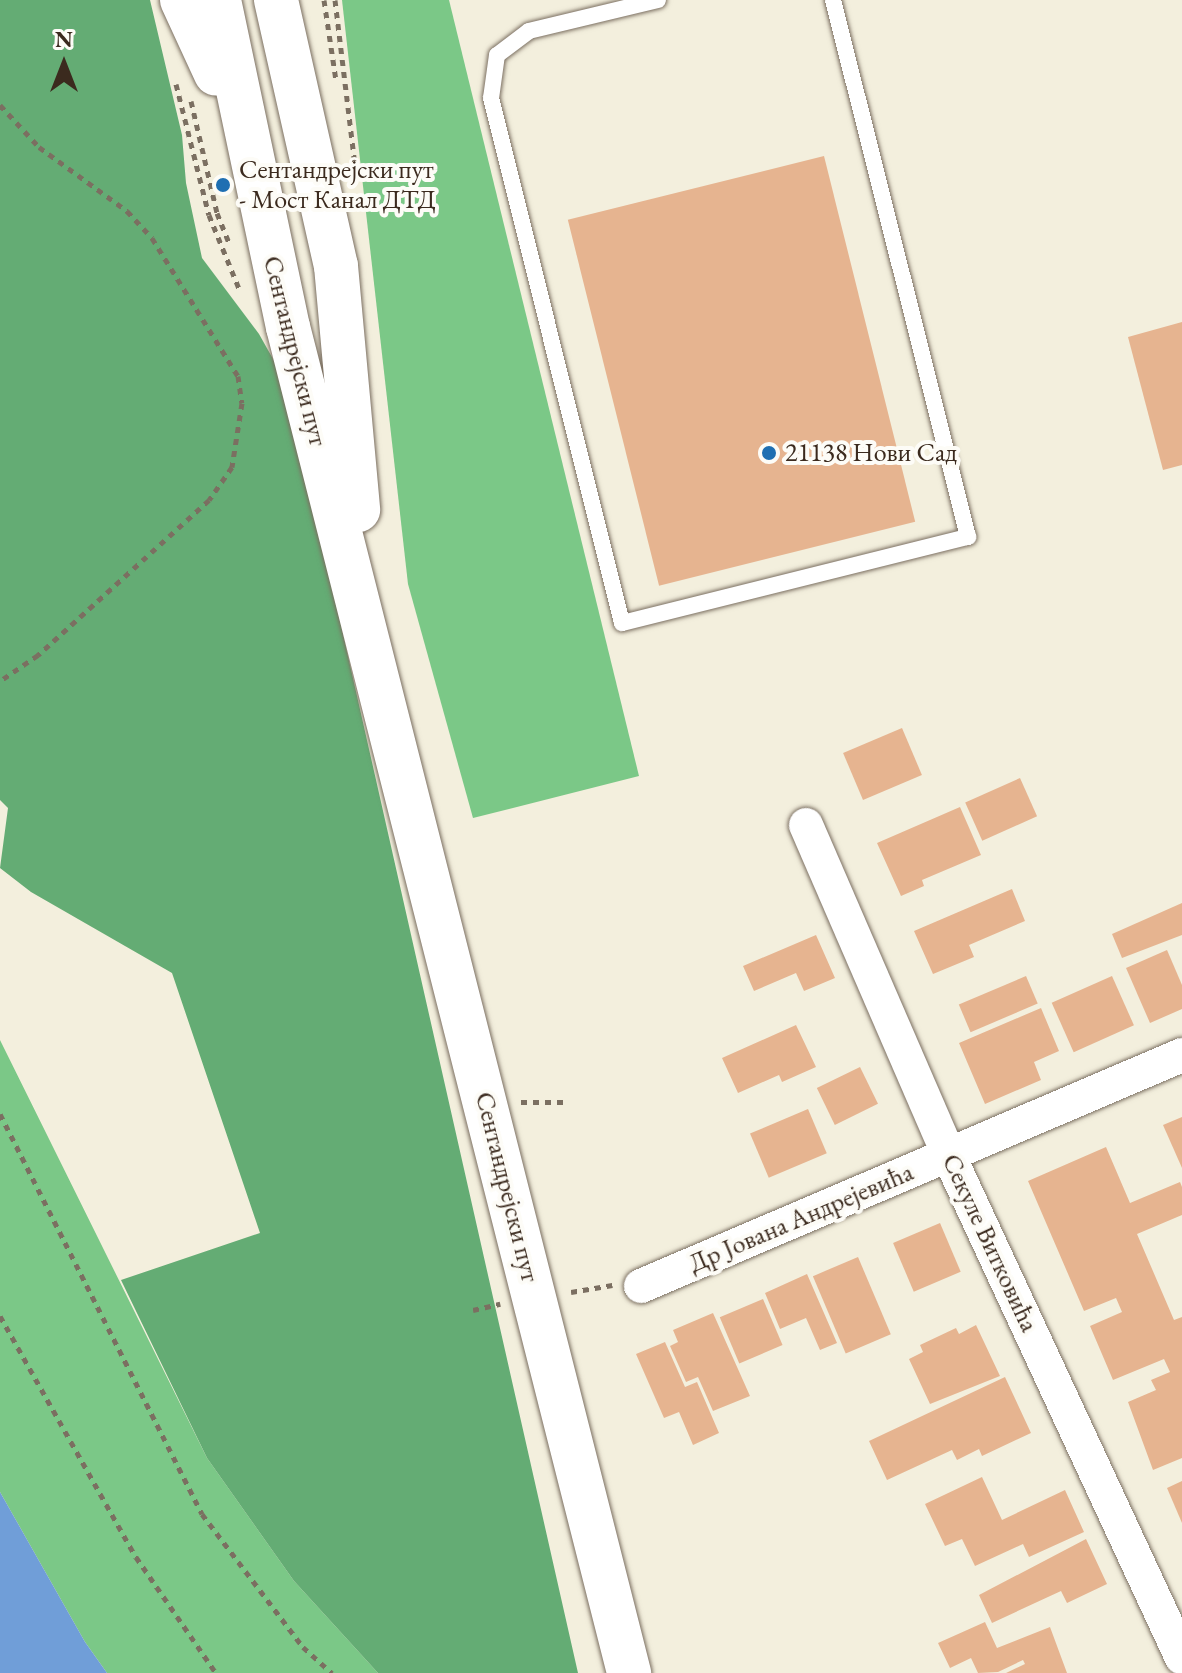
<!DOCTYPE html>
<meta charset="utf-8">
<style>
body{margin:0}
#map{position:relative;width:1182px;height:1673px;overflow:hidden;background:#f3efdd;font-family:"EB Garamond",serif}
div>[style]{position:absolute}
[style*='--x']{left:calc(var(--x)*1px);top:calc(var(--y)*1px);width:calc(var(--w)*1px);rotate:calc(var(--a)*1deg)}
.green>*{inset:0;background:#7bc887}
.forest>*{inset:0;background:#64ac74}
.water>*{inset:0;background:#709ed8}
.building>*{inset:0;background:#e6b490;transform-origin:0 0}
.path>*{height:5px;margin-top:-2.5px;transform-origin:0;background:repeating-linear-gradient(90deg,#7b6f61 0 6px,transparent 0 12px)}
.roads{filter:drop-shadow(0 0 2px #7b6f61) drop-shadow(0 0 2px #7b6f61)}
.lane>*{height:16px;margin:-8px;padding:0 8px;transform-origin:8px;border-radius:8px;background:#fff}
.street>*{height:34px;margin:-17px;padding:0 17px;transform-origin:17px;border-radius:17px;background:#fff}
.secondary>*{height:44px;margin:-22px;padding:0 22px;transform-origin:22px;border-radius:22px;background:#fff}
.dots>*{width:22px;height:22px;translate:-50% -50%;box-sizing:border-box;border:4px solid #fdfcf7;border-radius:50%}
span{translate:-50% -50%;white-space:nowrap;text-align:center;line-height:1.15;-webkit-text-stroke:8px #fdfcf7;paint-order:stroke}
.poi-label{font-size:26px;color:#3b2a1e}
.left{translate:0 -50%;text-align:left}
.street-label{font-size:26px;color:#3b2a1e}
.north{position:absolute;left:24px;top:24px;width:80px;height:80px;-webkit-text-stroke:6px #fdfcf7;paint-order:stroke;rotate:0deg;font-size:22px;font-weight:700;line-height:32px;text-align:center;color:#3b2a1e}
.north::after{content:'';display:block;margin:auto;width:28px;height:36px;background:#3b2a1e;clip-path:polygon(50% 0,100% 100%,50% 72%,0 100%)}
</style>
<div id="map">
<div class="green">
<div style="clip-path:polygon(342px 0,449px 0,639px 776px,473px 818px,408px 584px)"></div>
<div style="clip-path:polygon(0 1040px,207px 1458px,294px 1581px,378px 1673px,107px 1673px,85px 1642px,0 1492px)"></div>
</div>
<div class="forest">
<div style="clip-path:polygon(0 0,150px 0,182px 135px,186px 183px,202px 258px,259px 334px,286px 382px,578px 1673px,378px 1673px,294px 1581px,207px 1458px,121px 1280px,260px 1233px,172px 973px,31px 892px,0 868px,8px 808px,0 800px)"></div>
</div>
<div class="water">
<div style="clip-path:polygon(0 1492px,85px 1642px,107px 1673px,0 1673px)"></div>
</div>
<div class="building">
<div style="left:824px;top:156px;width:377px;height:264px;rotate:76deg"></div>
<div style="clip-path:polygon(1182px 322px,1182px 465px,1163px 470px,1128px 337px)"></div>
<div style="left:902px;top:728px;width:51px;height:64px;rotate:67deg"></div>
<div style="left:1020px;top:778px;width:42px;height:60px;rotate:66deg"></div>
<div style="clip-path:polygon(960px 807px,981px 855px,922px 880px,924px 886px,901px 896px,877px 843px)"></div>
<div style="clip-path:polygon(1012px 889px,1025px 921px,969px 945px,974px 957px,933px 974px,914px 931px)"></div>
<div style="clip-path:polygon(1182px 903px,1182px 935px,1122px 958px,1112px 934px)"></div>
<div style="clip-path:polygon(816px 935px,835px 978px,804px 991px,796px 973px,754px 991px,743px 966px)"></div>
<div style="clip-path:polygon(1167px 950px,1182px 985px,1182px 1009px,1150px 1023px,1126px 968px)"></div>
<div style="left:1026px;top:976px;width:30px;height:73px;rotate:67deg"></div>
<div style="left:1112px;top:976px;width:54px;height:66px;rotate:66deg"></div>
<div style="clip-path:polygon(1041px 1008px,1059px 1051px,1034px 1062px,1041px 1080px,985px 1104px,959px 1043px)"></div>
<div style="clip-path:polygon(796px 1025px,816px 1067px,782px 1082px,779px 1075px,738px 1093px,722px 1058px)"></div>
<div style="left:860px;top:1067px;width:41px;height:48px;rotate:64deg"></div>
<div style="left:808px;top:1109px;width:48px;height:63px;rotate:67deg"></div>
<div style="clip-path:polygon(1182px 1117px,1182px 1168px,1163px 1125px)"></div>
<div style="clip-path:polygon(1106px 1147px,1130px 1203px,1180px 1182px,1182px 1187px,1182px 1215px,1137px 1234px,1174px 1320px,1182px 1317px,1182px 1458px,1153px 1470px,1128px 1402px,1156px 1390px,1151px 1380px,1170px 1372px,1164px 1359px,1113px 1380px,1090px 1326px,1122px 1312px,1116px 1298px,1084px 1311px,1028px 1181px)"></div>
<div style="left:940px;top:1223px;width:53px;height:51px;rotate:67deg"></div>
<div style="left:858px;top:1257px;width:84px;height:49px;rotate:67deg"></div>
<div style="clip-path:polygon(807px 1274px,837px 1343px,820px 1350px,806px 1318px,780px 1329px,765px 1293px)"></div>
<div style="left:763px;top:1299px;width:50px;height:47px;rotate:67deg"></div>
<div style="clip-path:polygon(713px 1313px,750px 1396px,713px 1411px,698px 1377px,686px 1382px,670px 1346px,678px 1342px,673px 1330px)"></div>
<div style="clip-path:polygon(976px 1325px,1000px 1376px,930px 1404px,909px 1359px,923px 1352px,920px 1345px,956px 1328px,959px 1334px)"></div>
<div style="clip-path:polygon(665px 1342px,685px 1387px,697px 1382px,719px 1433px,693px 1445px,679px 1412px,664px 1418px,636px 1354px)"></div>
<div style="clip-path:polygon(1005px 1377px,1031px 1433px,982px 1456px,979px 1449px,957px 1460px,952px 1450px,887px 1480px,869px 1441px)"></div>
<div style="clip-path:polygon(982px 1477px,1002px 1520px,1065px 1490px,1084px 1532px,1029px 1557px,1023px 1544px,975px 1566px,962px 1539px,945px 1546px,925px 1504px)"></div>
<div style="clip-path:polygon(1182px 1481px,1182px 1523px,1167px 1488px)"></div>
<div style="clip-path:polygon(1086px 1539px,1107px 1584px,1067px 1603px,1061px 1591px,992px 1623px,979px 1595px)"></div>
<div style="clip-path:polygon(985px 1622px,997px 1648px,1050px 1627px,1067px 1673px,1006px 1673px,1025px 1664px,1023px 1660px,998px 1672px,978px 1673px,971px 1658px,950px 1668px,938px 1643px)"></div>
</div>
<div class="path">
<div style="--x:324;--y:0;--w:81;--a:81.5"></div>
<div style="--x:335;--y:0;--w:167;--a:83.1"></div>
<div style="--x:176;--y:84;--w:135;--a:75.9"></div>
<div style="--x:209;--y:215;--w:82;--a:67.8"></div>
<div style="--x:191;--y:101;--w:115;--a:76.9"></div>
<div style="--x:217;--y:213;--w:35;--a:68"></div>
<div style="--x:0;--y:105;--w:57;--a:47.1"></div>
<div style="--x:39;--y:147;--w:109;--a:36"></div>
<div style="--x:127;--y:211;--w:37;--a:47"></div>
<div style="--x:152;--y:238;--w:163;--a:58.1"></div>
<div style="--x:238;--y:376;--w:27;--a:82"></div>
<div style="--x:242;--y:403;--w:65;--a:98.9"></div>
<div style="--x:232;--y:467;--w:40;--a:124.9"></div>
<div style="--x:209;--y:500;--w:231;--a:137.8"></div>
<div style="--x:38;--y:655;--w:46;--a:145.6"></div>
<div style="--x:521;--y:1102;--w:43;--a:0"></div>
<div style="--x:0;--y:1114;--w:448;--a:63.2"></div>
<div style="--x:202;--y:1514;--w:167;--a:52.8"></div>
<div style="--x:303;--y:1647;--w:39;--a:42"></div>
<div style="--x:571;--y:1292;--w:42;--a:-9.7"></div>
<div style="--x:473;--y:1310;--w:28;--a:-13"></div>
<div style="--x:0;--y:1316;--w:277;--a:60.6"></div>
<div style="--x:136;--y:1557;--w:141;--a:55.4"></div>
</div>
<div class="roads">
<div class="lane">
<div style="--x:658;--y:0;--w:133;--a:166.5"></div>
<div style="--x:529;--y:31;--w:40;--a:143"></div>
<div style="--x:497;--y:55;--w:43;--a:97.9"></div>
<div style="--x:491;--y:98;--w:541;--a:75.99"></div>
<div style="--x:622;--y:623;--w:357;--a:-14"></div>
<div style="--x:968;--y:537;--w:554;--a:-104.11"></div>
</div>
<div class="street">
<div style="--x:806;--y:825;--w:361;--a:66.6"></div>
<div style="--x:949;--y:1156;--w:553;--a:65.1"></div>
<div style="--x:641;--y:1286;--w:588;--a:-23.12"></div>
</div>
<div class="secondary">
<div style="--x:182;--y:0;--w:81;--a:65.3"></div>
<div style="--x:219;--y:0;--w:334;--a:78.1"></div>
<div style="--x:288;--y:327;--w:1389;--a:75.78"></div>
<div style="--x:276;--y:0;--w:273;--a:77.3"></div>
<div style="--x:336;--y:266;--w:245;--a:84.8"></div>
</div>
</div>
<div class="dots">
<div style="left:223px;top:185px;background:#1f6fb2"></div>
<div style="left:769px;top:453px;background:#1f6fb2"></div>
</div>
<div class="poi-label">
<span class="left" style="left:239px;top:185px">Сентандрејски пут<br>- Мост Канал ДТД</span>
<span class="left" style="left:785px;top:453px">21138 Нови Сад</span>
</div>
<div class="street-label">
<span style="left:295px;top:351px;rotate:76deg">Сентандрејски пут</span>
<span style="left:507px;top:1187px;rotate:76deg">Сентандрејски пут</span>
<span style="left:801px;top:1218px;rotate:-23deg">Др Јована Андрејевића</span>
<span style="left:990px;top:1243px;rotate:65deg">Секуле Витковића</span>
</div>
<div class="north">N</div>
</div>
